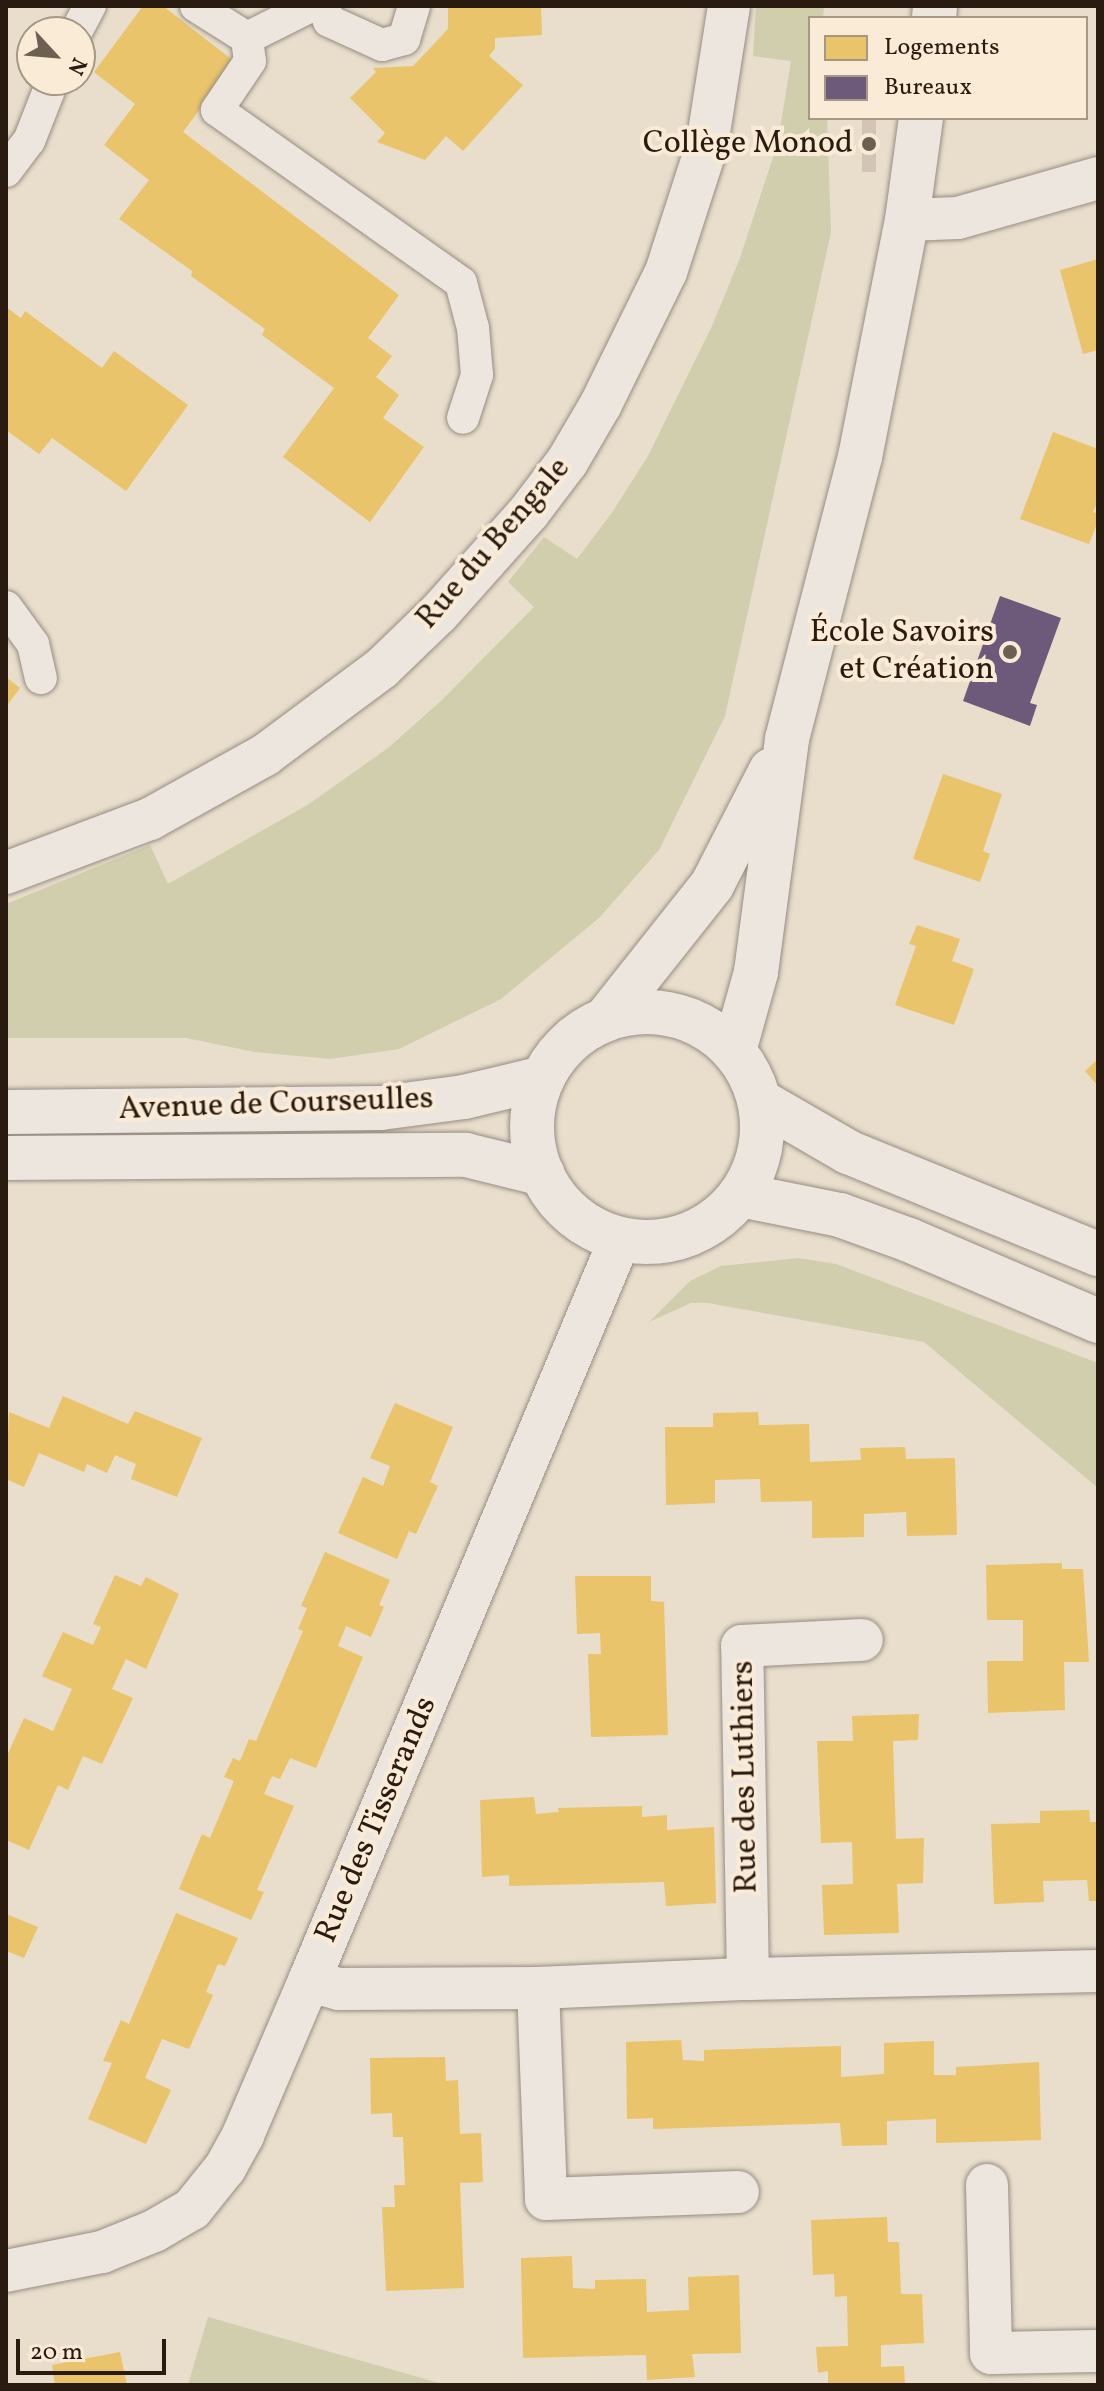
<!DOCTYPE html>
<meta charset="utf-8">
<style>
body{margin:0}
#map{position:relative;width:1104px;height:2391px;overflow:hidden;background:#e9ddcb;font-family:Vollkorn,serif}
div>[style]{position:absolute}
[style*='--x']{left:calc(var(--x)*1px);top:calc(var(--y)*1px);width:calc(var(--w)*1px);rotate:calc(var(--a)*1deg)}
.green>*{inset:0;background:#d0ceac}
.homes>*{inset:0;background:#e9c46a}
.offices>*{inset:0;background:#6d597a}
.building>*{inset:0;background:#d3c4b5;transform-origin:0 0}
.roads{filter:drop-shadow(0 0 2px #968d82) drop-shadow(0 0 2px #968d82)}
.pedestrian>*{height:32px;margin:-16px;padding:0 16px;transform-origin:16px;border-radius:16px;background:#ece6de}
.minor>*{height:42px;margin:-21px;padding:0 21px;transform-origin:21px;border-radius:21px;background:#ece6de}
.tertiary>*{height:44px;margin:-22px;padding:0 22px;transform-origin:22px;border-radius:22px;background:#ece6de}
.secondary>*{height:44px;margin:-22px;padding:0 22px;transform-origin:22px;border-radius:22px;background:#ece6de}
.secondary>.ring{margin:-22px;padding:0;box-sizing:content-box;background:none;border:44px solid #ece6de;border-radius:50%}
.dots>*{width:22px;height:22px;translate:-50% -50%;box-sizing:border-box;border:4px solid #f9ebd5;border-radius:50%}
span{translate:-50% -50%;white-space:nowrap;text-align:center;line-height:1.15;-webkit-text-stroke:8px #f9ebd5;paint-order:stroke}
.poi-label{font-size:32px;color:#2a1b11}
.right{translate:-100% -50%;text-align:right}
.street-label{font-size:32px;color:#2a1b11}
.frame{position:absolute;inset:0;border:8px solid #2a1b11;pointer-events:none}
.legend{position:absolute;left:808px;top:16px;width:280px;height:104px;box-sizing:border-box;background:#f9ebd5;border:2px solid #a69887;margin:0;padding:10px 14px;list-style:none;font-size:24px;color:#2a1b11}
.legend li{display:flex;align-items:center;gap:16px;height:40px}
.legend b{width:40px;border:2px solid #a69887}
.north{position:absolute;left:16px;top:16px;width:80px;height:80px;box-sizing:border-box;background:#f9ebd5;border:2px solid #a69887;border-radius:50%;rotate:116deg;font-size:22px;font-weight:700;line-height:32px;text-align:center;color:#2a1b11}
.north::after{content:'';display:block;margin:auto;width:28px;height:36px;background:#6d5f52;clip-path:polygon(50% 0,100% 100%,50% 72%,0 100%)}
.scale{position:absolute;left:16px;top:2339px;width:150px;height:36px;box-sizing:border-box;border:4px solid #2a1b11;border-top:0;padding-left:10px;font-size:24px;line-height:28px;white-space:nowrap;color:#2a1b11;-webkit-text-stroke:6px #f9ebd5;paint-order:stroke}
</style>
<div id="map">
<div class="green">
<div style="clip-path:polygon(756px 6px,824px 6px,823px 18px,810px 18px,810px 118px,827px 118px,831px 232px,725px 716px,659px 850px,599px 918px,501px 999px,399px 1049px,330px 1059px,255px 1052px,186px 1038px,6px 1038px,6px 904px,150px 845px,168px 884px,309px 804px,388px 748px,441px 701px,534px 607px,508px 582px,544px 537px,577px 559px,613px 511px,648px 456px,712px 326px,740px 258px,778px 142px,791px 61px,753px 56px)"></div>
<div style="clip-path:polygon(798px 1258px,836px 1264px,1098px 1363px,1098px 1488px,924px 1342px,708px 1303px,691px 1303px,649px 1322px,690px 1281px,721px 1266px)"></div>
<div style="clip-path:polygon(208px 2317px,446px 2385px,188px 2385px)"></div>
</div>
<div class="homes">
<div style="clip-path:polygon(143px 6px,163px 6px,235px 62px,183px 132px,399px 295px,368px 338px,392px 356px,376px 377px,399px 395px,383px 418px,424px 447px,370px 522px,283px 457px,334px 388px,262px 335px,265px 329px,191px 276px,192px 271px,119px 219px,149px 180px,104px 145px,135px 104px,94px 72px)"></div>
<div style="clip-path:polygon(448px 6px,541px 6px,542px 35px,495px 38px,495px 49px,489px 56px,523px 85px,463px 151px,446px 136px,425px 160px,377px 142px,385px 133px,350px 98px,376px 72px,373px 68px,413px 66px,448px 29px)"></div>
<div style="clip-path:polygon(1098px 259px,1098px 350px,1083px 354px,1060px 270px)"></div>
<div style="clip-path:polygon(6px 307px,21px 318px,25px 311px,102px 368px,114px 351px,188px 405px,126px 491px,52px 438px,39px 454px,6px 430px)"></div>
<div style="clip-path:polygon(1053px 432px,1098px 449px,1098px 500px,1093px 512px,1098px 514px,1098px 521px,1089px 544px,1020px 519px)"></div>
<div style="clip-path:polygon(6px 677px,20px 688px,6px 707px)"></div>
<div style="clip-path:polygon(943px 774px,1002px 794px,983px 851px,990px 854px,980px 882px,913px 859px)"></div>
<div style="clip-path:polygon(917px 925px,960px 939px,952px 961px,974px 969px,954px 1025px,895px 1005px,916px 946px,909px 944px)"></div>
<div style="clip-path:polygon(1098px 1059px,1098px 1086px,1085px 1071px)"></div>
<div style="clip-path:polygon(63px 1396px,128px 1424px,135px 1411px,202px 1438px,177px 1497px,131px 1479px,136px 1464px,115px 1455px,107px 1473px,87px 1464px,84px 1472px,39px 1453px,24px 1487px,6px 1479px,9px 1412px,49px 1428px)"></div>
<div style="clip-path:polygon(395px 1403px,453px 1427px,430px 1482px,438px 1486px,416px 1534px,409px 1531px,397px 1559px,338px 1533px,363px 1477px,383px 1486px,390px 1466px,370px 1458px)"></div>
<div style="clip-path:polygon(758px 1412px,759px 1425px,809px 1424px,810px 1462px,861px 1460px,860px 1448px,905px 1447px,906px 1459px,955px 1458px,957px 1535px,907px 1536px,906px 1512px,864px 1514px,864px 1537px,812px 1538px,812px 1501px,761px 1502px,760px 1479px,715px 1480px,715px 1503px,666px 1505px,665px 1427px,713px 1427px,713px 1413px)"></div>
<div style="clip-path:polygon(325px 1552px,390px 1580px,379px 1605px,384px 1607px,371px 1637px,346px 1626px,338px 1646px,363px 1657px,316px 1768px,290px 1758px,280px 1779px,272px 1776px,264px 1794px,294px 1806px,257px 1890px,264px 1892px,251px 1920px,179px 1889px,202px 1834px,210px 1838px,234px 1781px,224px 1777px,233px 1758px,240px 1761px,249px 1739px,256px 1741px,279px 1687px,303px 1631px,298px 1629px,307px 1608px,301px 1606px)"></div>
<div style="clip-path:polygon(1062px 1563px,1062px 1569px,1083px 1569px,1089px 1662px,1064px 1662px,1065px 1710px,988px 1713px,987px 1661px,1023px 1661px,1023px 1620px,987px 1620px,986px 1565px)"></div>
<div style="clip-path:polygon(115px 1575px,141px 1586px,146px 1577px,179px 1594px,146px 1669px,126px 1659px,112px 1689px,133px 1698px,102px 1764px,83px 1756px,68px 1790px,58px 1785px,29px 1850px,6px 1840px,6px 1758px,24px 1718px,53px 1731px,72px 1689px,42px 1676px,63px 1632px,93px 1645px,101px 1627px,93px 1624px)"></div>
<div style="clip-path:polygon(575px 1576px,651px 1576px,651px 1601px,664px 1602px,668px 1735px,591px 1737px,588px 1654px,601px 1654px,600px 1633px,577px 1634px)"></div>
<div style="clip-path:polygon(919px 1714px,918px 1740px,893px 1741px,896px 1839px,924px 1838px,923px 1883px,897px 1884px,899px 1933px,824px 1935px,822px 1885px,853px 1884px,852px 1842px,821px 1843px,817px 1741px,853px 1741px,852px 1716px)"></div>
<div style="clip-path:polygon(534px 1797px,536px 1814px,559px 1812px,558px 1808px,642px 1806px,642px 1817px,667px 1815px,667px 1830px,714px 1827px,716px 1903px,666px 1906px,664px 1882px,509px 1886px,509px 1875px,482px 1877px,480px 1800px)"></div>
<div style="clip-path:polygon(1089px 1810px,1090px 1822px,1098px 1822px,1098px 1901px,1089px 1901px,1087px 1880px,1043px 1881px,1044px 1902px,994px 1904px,991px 1824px,1040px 1823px,1040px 1811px)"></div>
<div style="clip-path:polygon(176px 1913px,238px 1938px,225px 1966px,218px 1964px,206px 1992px,213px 1995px,189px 2049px,162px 2039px,145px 2078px,171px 2090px,146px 2144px,88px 2119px,112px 2063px,103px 2061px,121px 2020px,129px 2024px)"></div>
<div style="clip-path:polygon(6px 1914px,38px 1927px,24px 1958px,6px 1951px)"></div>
<div style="clip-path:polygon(681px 2040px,683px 2060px,704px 2061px,704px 2050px,841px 2046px,841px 2077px,884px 2074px,884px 2043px,934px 2041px,934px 2075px,956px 2075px,956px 2067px,1039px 2062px,1041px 2140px,936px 2143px,936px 2119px,887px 2121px,887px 2145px,842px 2146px,840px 2123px,653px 2129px,653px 2118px,627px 2119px,626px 2042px)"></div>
<div style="clip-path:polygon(445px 2057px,446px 2081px,458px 2080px,460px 2134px,481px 2133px,483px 2182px,460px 2183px,464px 2288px,386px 2291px,382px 2207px,395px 2207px,394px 2185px,405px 2185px,403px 2137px,393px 2137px,392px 2113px,371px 2114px,370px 2058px)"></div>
<div style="clip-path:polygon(887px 2217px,888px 2242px,899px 2242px,901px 2294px,922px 2294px,924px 2343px,881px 2345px,881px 2367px,904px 2366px,905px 2385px,828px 2385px,828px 2371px,818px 2373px,816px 2347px,848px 2346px,847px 2296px,835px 2297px,834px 2274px,813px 2275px,811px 2220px)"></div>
<div style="clip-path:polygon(572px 2256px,573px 2288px,595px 2289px,595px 2280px,646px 2279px,647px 2312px,689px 2310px,688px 2277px,739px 2275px,741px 2353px,692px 2354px,695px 2377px,647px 2380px,646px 2355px,523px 2358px,521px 2258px)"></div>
<div style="clip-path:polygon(120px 2352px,127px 2385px,55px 2385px,52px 2365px)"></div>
</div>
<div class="offices">
<div style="clip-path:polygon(1000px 596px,1061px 618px,1030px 703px,1037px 705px,1030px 726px,963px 701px)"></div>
</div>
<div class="building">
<div style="left:862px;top:118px;width:14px;height:54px"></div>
</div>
<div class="roads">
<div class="pedestrian">
<div style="--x:196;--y:6;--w:60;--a:32.1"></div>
<div style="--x:247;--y:38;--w:23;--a:83"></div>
<div style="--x:250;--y:61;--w:59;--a:124"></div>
<div style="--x:217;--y:110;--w:299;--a:35.3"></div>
<div style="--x:461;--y:283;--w:47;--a:75.1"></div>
<div style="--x:473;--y:328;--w:47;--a:85.1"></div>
<div style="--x:477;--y:375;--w:45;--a:108"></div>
<div style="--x:323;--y:6;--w:16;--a:68"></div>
<div style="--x:329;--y:21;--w:58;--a:24.4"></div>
<div style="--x:382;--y:45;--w:23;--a:-15"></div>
<div style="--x:404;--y:39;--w:34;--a:-73"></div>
<div style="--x:76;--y:32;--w:30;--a:-62"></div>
<div style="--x:247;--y:38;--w:72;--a:-26.6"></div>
<div style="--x:6;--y:171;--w:38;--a:-53"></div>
<div style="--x:29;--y:141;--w:66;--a:-68.5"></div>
<div style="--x:6;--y:607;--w:46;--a:53.9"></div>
<div style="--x:33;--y:644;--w:35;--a:77"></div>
</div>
<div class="minor">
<div style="--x:907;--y:220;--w:51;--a:-2.2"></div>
<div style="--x:958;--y:218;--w:146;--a:-15.9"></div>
<div style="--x:6;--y:873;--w:154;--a:-20.6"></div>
<div style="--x:150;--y:819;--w:132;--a:-29.1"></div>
<div style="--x:265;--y:755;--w:146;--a:-36.6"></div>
<div style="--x:382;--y:668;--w:79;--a:-44"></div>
<div style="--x:439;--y:613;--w:135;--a:-48.3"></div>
<div style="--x:529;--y:512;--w:63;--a:-52.8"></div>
<div style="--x:567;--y:462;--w:67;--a:-59.6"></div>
<div style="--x:601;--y:404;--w:147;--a:-63.8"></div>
<div style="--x:666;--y:272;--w:133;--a:-72.1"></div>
<div style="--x:707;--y:145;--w:141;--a:-81"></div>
<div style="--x:748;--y:1979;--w:333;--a:-91"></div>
<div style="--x:742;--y:1646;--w:120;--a:-2.9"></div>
<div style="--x:309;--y:1981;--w:31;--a:15"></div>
<div style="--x:339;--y:1989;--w:199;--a:-0.3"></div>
<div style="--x:538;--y:1988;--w:210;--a:-2.5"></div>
<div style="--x:748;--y:1979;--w:350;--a:-1.3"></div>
<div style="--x:538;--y:1988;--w:211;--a:87.8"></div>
<div style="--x:546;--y:2199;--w:192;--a:-2.1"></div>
<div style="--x:987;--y:2185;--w:168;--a:88.6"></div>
<div style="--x:991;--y:2353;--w:107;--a:-1.1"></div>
<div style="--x:6;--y:2271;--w:98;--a:-11.2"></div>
<div style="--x:102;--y:2252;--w:56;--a:-22"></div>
<div style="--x:154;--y:2231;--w:44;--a:-30.1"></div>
<div style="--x:192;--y:2209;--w:53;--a:-51.2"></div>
<div style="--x:225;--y:2168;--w:38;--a:-61"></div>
<div style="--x:243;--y:2135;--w:168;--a:-66.8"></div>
<div style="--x:309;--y:1981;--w:805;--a:-67.26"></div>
</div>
<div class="tertiary">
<div style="--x:934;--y:18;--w:12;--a:-85"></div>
<div style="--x:605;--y:1020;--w:172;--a:-51.6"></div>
<div style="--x:712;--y:885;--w:129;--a:-62.8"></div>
<div style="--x:734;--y:1051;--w:82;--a:-74.4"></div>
<div style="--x:756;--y:972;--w:235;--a:-82.4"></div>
<div style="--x:787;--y:739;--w:291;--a:-75.5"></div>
<div style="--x:860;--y:457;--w:242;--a:-78.8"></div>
<div style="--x:907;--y:220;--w:103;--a:-82.2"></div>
</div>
<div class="secondary">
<div class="ring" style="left:532px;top:1012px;width:186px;height:186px"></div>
<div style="--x:760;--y:1101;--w:102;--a:30.1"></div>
<div style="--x:848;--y:1152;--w:270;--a:22.2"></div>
<div style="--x:6;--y:1112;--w:375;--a:-0.6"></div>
<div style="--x:381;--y:1108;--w:84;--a:-7.5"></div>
<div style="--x:464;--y:1097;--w:81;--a:-13.5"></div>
<div style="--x:6;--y:1158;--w:460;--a:-0.4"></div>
<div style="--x:466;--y:1155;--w:79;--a:13.9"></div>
<div style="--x:740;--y:1195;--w:102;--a:11.3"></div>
<div style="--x:840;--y:1215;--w:73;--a:19.9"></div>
<div style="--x:909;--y:1240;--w:206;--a:23.2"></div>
</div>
</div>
<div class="dots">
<div style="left:869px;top:144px;background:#6d5f52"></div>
<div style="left:1010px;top:652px;background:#6d5f52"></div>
</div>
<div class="poi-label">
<span class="right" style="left:853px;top:144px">Collège Monod</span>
<span class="right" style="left:994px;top:652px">École Savoirs<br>et Création</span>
</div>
<div class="street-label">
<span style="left:494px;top:544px;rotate:-49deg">Rue du Bengale</span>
<span style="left:276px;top:1105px;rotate:-2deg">Avenue de Courseulles</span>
<span style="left:746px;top:1777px;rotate:-91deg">Rue des Luthiers</span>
<span style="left:377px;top:1820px;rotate:-67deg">Rue des Tisserands</span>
</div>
<div class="frame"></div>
<ul class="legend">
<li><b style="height:22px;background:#e9c46a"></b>Logements</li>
<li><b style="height:22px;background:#6d597a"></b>Bureaux</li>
</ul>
<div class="north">N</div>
<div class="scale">20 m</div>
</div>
